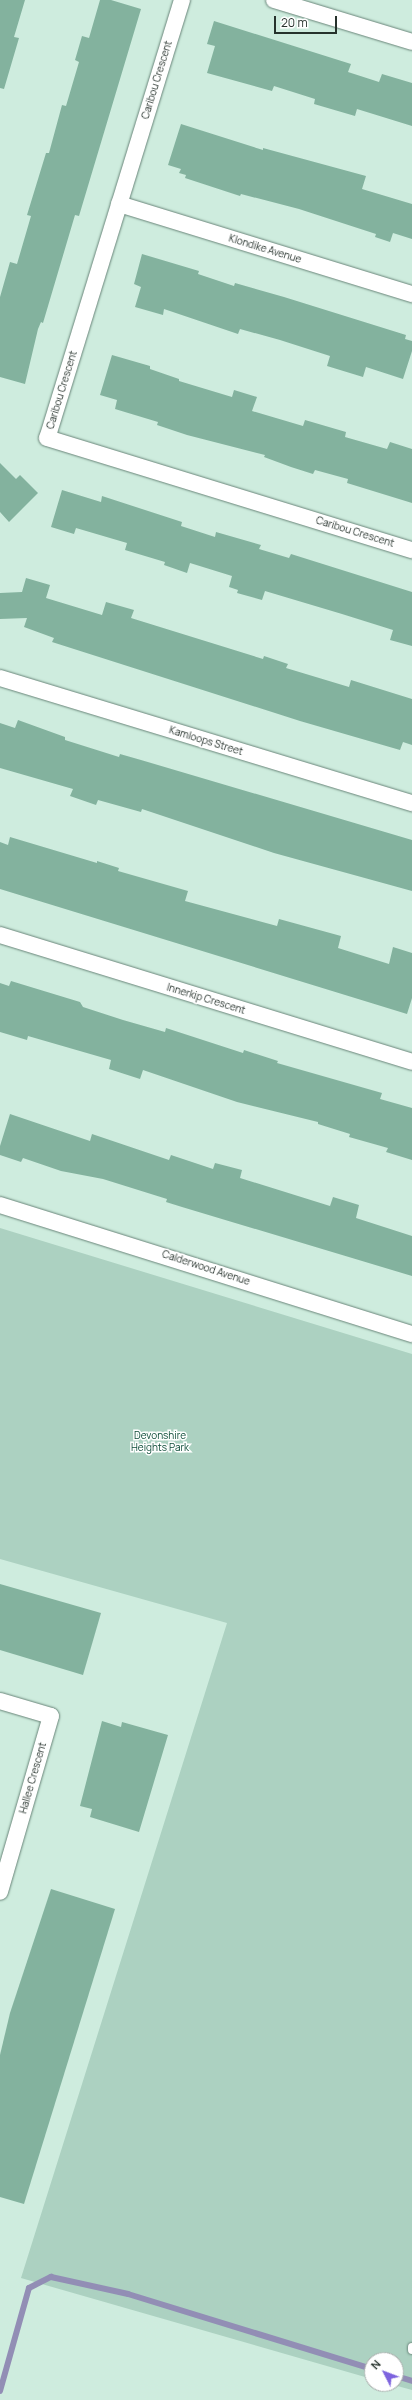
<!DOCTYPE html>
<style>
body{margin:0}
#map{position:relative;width:412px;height:2400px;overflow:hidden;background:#ceecde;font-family:Manrope,sans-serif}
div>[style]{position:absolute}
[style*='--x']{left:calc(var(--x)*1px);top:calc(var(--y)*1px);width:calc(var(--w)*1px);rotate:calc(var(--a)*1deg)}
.green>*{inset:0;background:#acd1c1}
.stream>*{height:6px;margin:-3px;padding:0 3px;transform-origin:3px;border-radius:3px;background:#928eb5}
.building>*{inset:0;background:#83b29e}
.roads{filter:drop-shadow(0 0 1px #698579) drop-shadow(0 0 1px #698579)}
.lane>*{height:8px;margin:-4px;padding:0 4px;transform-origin:4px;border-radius:4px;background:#fff}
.street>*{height:16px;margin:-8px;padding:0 8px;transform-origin:8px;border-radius:8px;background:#fff}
span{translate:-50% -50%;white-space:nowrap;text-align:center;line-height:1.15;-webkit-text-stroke:3px #fff;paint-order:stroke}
.street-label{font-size:10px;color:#26322c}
.park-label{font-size:10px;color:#0b4a36}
.north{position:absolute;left:364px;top:2352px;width:40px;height:40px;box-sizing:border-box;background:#fff;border:1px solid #a8adab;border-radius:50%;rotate:312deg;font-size:11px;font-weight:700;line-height:16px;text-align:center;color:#26322c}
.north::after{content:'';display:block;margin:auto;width:14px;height:18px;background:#7d63de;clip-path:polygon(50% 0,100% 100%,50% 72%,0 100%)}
.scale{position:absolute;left:274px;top:16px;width:63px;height:18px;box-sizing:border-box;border:2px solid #26322c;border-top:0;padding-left:5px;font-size:12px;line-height:14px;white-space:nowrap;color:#26322c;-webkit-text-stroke:3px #fff;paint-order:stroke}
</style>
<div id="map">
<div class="green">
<div style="clip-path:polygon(0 1228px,412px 1354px,412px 2390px,390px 2384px,396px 2384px,396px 2360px,372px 2360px,372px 2379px,21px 2278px,227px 1623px,0 1559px)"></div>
</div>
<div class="stream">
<div style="--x:396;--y:2376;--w:17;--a:17"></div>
<div style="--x:0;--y:2391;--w:107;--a:-74.3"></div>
<div style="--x:29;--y:2288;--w:25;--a:-27"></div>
<div style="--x:51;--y:2277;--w:79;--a:12.4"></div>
<div style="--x:128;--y:2294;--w:255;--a:17.1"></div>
</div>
<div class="building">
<div style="clip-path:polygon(0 0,25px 0,14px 37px,19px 38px,4px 89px,0 88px)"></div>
<div style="clip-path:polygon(100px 0,111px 0,141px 9px,79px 216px,75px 215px,43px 323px,41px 322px,38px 329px,25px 384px,0 377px,0 297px,10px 262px,17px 264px,31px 216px,27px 215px,46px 153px,49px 153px,62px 105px,66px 106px,79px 62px,75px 60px,82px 36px,89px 38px)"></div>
<div style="clip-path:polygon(214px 21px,351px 64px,348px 72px,379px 82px,382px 74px,412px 83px,412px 126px,357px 109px,355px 116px,314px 104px,315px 99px,274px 86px,272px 91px,207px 73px,215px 46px,207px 44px)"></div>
<div style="clip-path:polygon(181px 124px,263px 150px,263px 148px,366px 176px,362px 189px,412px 204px,412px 239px,393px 233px,390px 242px,375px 237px,376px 234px,299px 209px,241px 194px,240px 196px,185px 178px,186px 175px,179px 173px,181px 169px,168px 165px)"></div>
<div style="clip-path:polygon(142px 254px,199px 271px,198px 274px,234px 286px,235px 283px,284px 297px,406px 335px,405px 339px,412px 341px,412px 351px,403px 379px,366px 367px,363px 377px,327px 366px,330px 356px,280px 340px,240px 329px,238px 334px,164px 309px,163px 315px,135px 307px,141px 287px,134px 284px)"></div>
<div style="clip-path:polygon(112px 355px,150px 366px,150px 369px,179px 379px,179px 381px,232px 397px,234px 390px,257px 397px,252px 411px,303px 426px,305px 420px,346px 432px,345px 437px,387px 449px,390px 442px,412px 449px,412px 503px,347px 483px,348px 479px,315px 470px,313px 474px,291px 467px,264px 457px,265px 455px,187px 435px,157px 425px,158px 422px,115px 409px,117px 400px,100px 395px)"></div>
<div style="clip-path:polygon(0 463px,16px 479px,20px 475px,38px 493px,9px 522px,0 512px)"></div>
<div style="clip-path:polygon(62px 490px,101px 502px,102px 496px,182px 522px,181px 526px,215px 537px,216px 532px,261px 545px,259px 549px,289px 558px,291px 554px,412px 592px,412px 646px,390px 640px,393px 630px,342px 614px,265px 591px,262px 600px,237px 593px,238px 590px,229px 587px,232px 576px,190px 563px,187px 573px,164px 565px,165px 562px,125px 550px,127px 543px,76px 528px,74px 534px,51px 527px)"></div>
<div style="clip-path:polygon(26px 578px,50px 585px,46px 598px,102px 615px,106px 602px,134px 610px,131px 618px,263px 659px,264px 656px,288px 664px,286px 668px,349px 687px,351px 680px,412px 699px,412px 745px,403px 742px,400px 750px,300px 721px,52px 642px,54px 638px,24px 627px,27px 618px,0 619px,0 593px,22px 592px)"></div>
<div style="clip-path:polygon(18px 720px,65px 737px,65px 740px,119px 757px,120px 754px,141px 760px,412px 840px,412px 891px,274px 853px,142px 809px,141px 812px,98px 800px,96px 805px,70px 796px,73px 789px,0 768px,0 723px,15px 728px)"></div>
<div style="clip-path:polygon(10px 837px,97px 863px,97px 861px,119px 868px,118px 871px,188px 891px,185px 901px,277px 926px,279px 919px,341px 936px,338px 948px,389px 964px,393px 947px,412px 953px,412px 998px,407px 1014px,0 889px,0 842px,8px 845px)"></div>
<div style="clip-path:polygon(11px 981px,80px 1002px,83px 1007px,123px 1020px,165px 1032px,166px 1028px,243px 1053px,244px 1050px,278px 1061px,277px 1063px,382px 1093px,380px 1099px,412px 1108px,412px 1160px,386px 1152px,388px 1148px,349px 1137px,350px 1134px,318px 1124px,318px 1122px,237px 1102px,143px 1070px,140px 1079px,109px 1069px,111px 1060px,28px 1036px,27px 1040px,0 1032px,0 983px,9px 986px)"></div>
<div style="clip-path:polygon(10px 1114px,90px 1141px,92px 1134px,169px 1160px,171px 1155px,213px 1169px,215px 1163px,242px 1170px,240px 1178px,330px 1206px,333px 1197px,359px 1205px,356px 1218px,412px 1236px,412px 1276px,182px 1207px,166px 1202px,167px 1199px,103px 1179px,61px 1171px,23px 1158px,21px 1162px,0 1155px,0 1146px)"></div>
<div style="clip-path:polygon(0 1584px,101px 1613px,83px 1675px,0 1650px)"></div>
<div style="clip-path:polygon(102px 1721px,121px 1727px,122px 1722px,168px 1735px,139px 1832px,90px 1817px,92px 1809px,80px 1806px)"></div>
<div style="clip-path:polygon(51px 1889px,115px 1909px,24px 2204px,0 2197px,0 2055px,10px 2013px)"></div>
</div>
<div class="roads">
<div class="lane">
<div style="--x:412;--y:2347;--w:3;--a:90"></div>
</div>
<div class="street">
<div style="--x:182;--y:0;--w:458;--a:107.1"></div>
<div style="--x:47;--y:438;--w:382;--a:17.1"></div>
<div style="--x:274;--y:0;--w:144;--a:16.9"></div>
<div style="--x:119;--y:204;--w:307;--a:17.1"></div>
<div style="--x:0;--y:678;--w:431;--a:16.9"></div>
<div style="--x:0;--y:935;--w:431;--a:17.1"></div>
<div style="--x:0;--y:1205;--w:432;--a:17.4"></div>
<div style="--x:0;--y:1701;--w:53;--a:16.4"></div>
<div style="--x:51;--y:1716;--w:183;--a:106.2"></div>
</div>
</div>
<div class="street-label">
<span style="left:157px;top:80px;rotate:-73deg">Caribou Crescent</span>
<span style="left:265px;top:249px;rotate:17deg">Klondike Avenue</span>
<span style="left:62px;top:390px;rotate:-73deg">Caribou Crescent</span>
<span style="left:355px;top:532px;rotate:17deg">Caribou Crescent</span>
<span style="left:206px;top:741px;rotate:17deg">Kamloops Street</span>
<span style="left:206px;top:999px;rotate:17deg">Innerkip Crescent</span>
<span style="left:206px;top:1268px;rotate:18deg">Calderwood Avenue</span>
<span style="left:33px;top:1778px;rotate:-74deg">Hallee Crescent</span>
</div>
<div class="park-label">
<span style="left:160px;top:1441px">Devonshire<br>Heights Park</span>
</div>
<div class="north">N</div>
<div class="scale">20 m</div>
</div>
